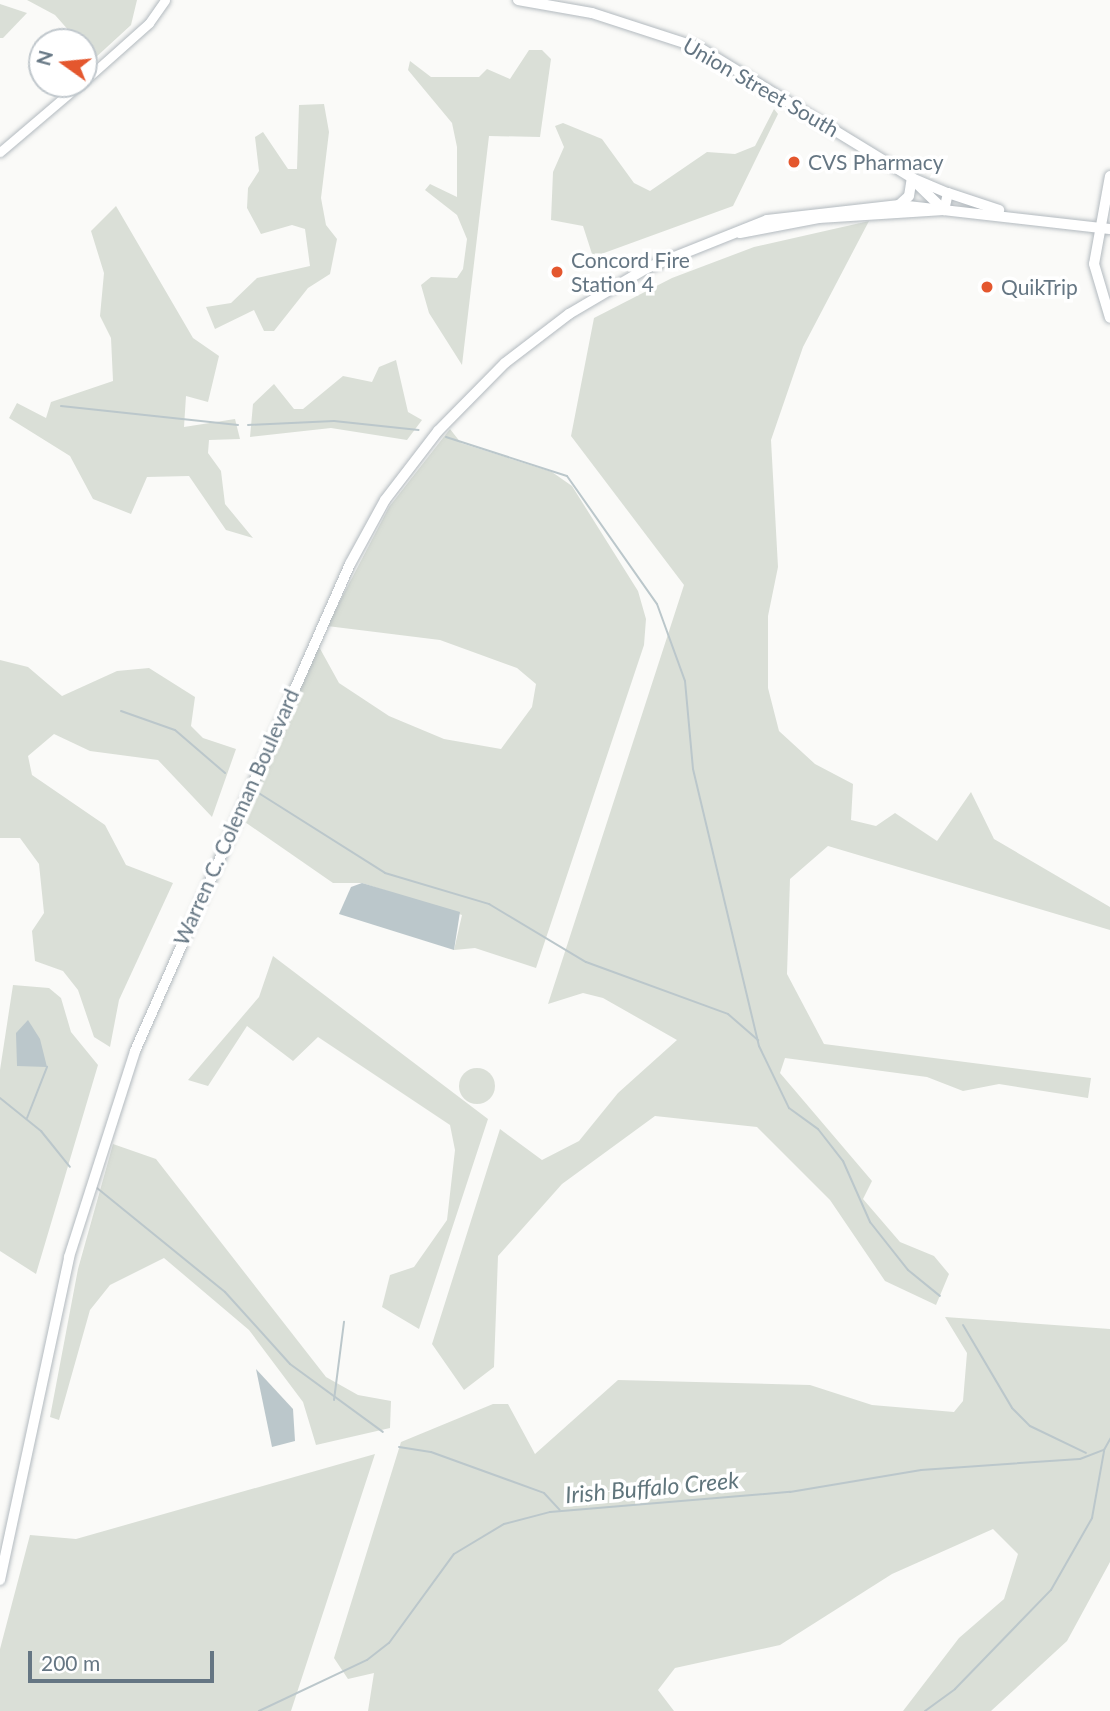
<!DOCTYPE html>
<style>
body{margin:0}
#map{position:relative;width:1110px;height:1711px;overflow:hidden;background:#fafaf8;font-family:Lato,sans-serif}
div>[style]{position:absolute}
[style*='--x']{left:calc(var(--x)*1px);top:calc(var(--y)*1px);width:calc(var(--w)*1px);rotate:calc(var(--a)*1deg)}
.green>*{inset:0;background:#dadfd7}
.round{border-radius:50%}
.water>*{inset:0;background:#bbc7cb}
.stream>*{height:2px;margin:-1px;padding:0 1px;transform-origin:1px;border-radius:1px;background:#bbc7cb}
.roads{filter:drop-shadow(0 0 2px #b3babf) drop-shadow(0 0 2px #b3babf)}
.secondary>*{height:9px;margin:-4.5px;padding:0 4.5px;transform-origin:4.5px;border-radius:4.5px;background:#fff}
.primary>*{height:10px;margin:-5px;padding:0 5px;transform-origin:5px;border-radius:5px;background:#fff}
.highway>*{height:10px;margin:-5px;padding:0 5px;transform-origin:5px;border-radius:5px;background:#fff}
.dots>*{width:19px;height:19px;translate:-50% -50%;box-sizing:border-box;border:4px solid #fff;border-radius:50%}
span{translate:-50% -50%;white-space:nowrap;text-align:center;line-height:1.15;-webkit-text-stroke:7px #fff;paint-order:stroke}
.street-label{font-size:21px;color:#657683}
.poi-label{font-size:21px;color:#657683}
.left{translate:0 -50%;text-align:left}
.water-label{font-size:23px;color:#60757c;font-style:italic}
.north{position:absolute;left:28px;top:28px;width:70px;height:70px;box-sizing:border-box;background:#fff;border:2px solid #c1c8cd;border-radius:50%;rotate:285deg;font-size:19px;font-weight:700;line-height:28px;text-align:center;color:#657683}
.north::after{content:'';display:block;margin:auto;width:24px;height:32px;background:#e4572e;clip-path:polygon(50% 0,100% 100%,50% 72%,0 100%)}
.scale{position:absolute;left:28px;top:1651px;width:186px;height:32px;box-sizing:border-box;border:4px solid #657683;border-top:0;padding-left:9px;font-size:21px;line-height:24px;white-space:nowrap;color:#657683;-webkit-text-stroke:5px #fff;paint-order:stroke}
</style>
<div id="map">
<div class="green">
<div style="clip-path:polygon(27px 0,137px 0,131px 25px,94px 59px,55px 15px)"></div>
<div style="clip-path:polygon(0 4px,27px 13px,3px 38px,0 38px)"></div>
<div style="clip-path:polygon(529px 50px,542px 50px,551px 59px,540px 137px,489px 136px,462px 365px,429px 313px,421px 285px,431px 277px,457px 278px,463px 269px,467px 239px,457px 215px,425px 190px,430px 184px,457px 197px,457px 147px,452px 123px,408px 70px,410px 61px,431px 77px,479px 77px,487px 69px,510px 79px)"></div>
<div style="clip-path:polygon(324px 104px,329px 132px,321px 198px,326px 225px,337px 239px,330px 274px,308px 288px,274px 331px,264px 331px,254px 310px,215px 329px,206px 307px,231px 303px,257px 278px,310px 266px,305px 229px,292px 225px,261px 234px,247px 208px,248px 188px,259px 171px,255px 137px,263px 132px,288px 169px,297px 169px,299px 105px)"></div>
<div style="clip-path:polygon(774px 109px,778px 114px,733px 206px,593px 257px,583px 226px,551px 220px,553px 172px,564px 147px,555px 126px,563px 123px,602px 139px,634px 183px,650px 191px,707px 152px,735px 154px,755px 146px)"></div>
<div style="clip-path:polygon(116px 206px,193px 338px,219px 356px,208px 402px,186px 396px,184px 427px,235px 419px,240px 439px,209px 440px,208px 453px,221px 471px,225px 504px,253px 538px,226px 530px,189px 476px,147px 477px,131px 514px,93px 499px,70px 456px,9px 418px,17px 403px,46px 418px,51px 402px,113px 381px,111px 338px,100px 316px,104px 273px,91px 231px)"></div>
<div style="clip-path:polygon(869px 221px,803px 347px,771px 440px,778px 567px,768px 616px,768px 688px,779px 731px,815px 764px,853px 784px,851px 820px,876px 826px,895px 813px,937px 841px,971px 792px,994px 839px,1110px 907px,1110px 930px,828px 846px,790px 879px,787px 974px,824px 1044px,1091px 1078px,1088px 1098px,999px 1084px,963px 1091px,927px 1077px,785px 1058px,780px 1073px,872px 1181px,863px 1199px,900px 1242px,934px 1256px,949px 1274px,936px 1305px,885px 1281px,830px 1200px,757px 1127px,655px 1116px,562px 1184px,498px 1256px,494px 1367px,464px 1390px,432px 1344px,500px 1129px,542px 1160px,579px 1141px,618px 1093px,677px 1040px,603px 998px,583px 993px,548px 1004px,684px 585px,571px 436px,594px 318px,672px 278px,754px 247px)"></div>
<div style="clip-path:polygon(396px 360px,408px 412px,422px 420px,407px 440px,331px 428px,250px 437px,253px 404px,274px 384px,294px 409px,303px 409px,343px 376px,372px 382px,379px 367px)"></div>
<div style="clip-path:polygon(450px 429px,461px 443px,552px 472px,572px 486px,638px 591px,646px 619px,644px 645px,536px 968px,475px 948px,454px 950px,462px 915px,362px 883px,333px 883px,242px 820px,318px 645px,339px 683px,389px 716px,444px 739px,501px 749px,532px 707px,536px 684px,517px 668px,440px 640px,327px 626px,389px 507px)"></div>
<div style="clip-path:polygon(0 660px,28px 667px,62px 696px,117px 671px,149px 668px,195px 697px,191px 726px,203px 738px,236px 749px,212px 817px,158px 760px,90px 751px,54px 734px,28px 756px,32px 775px,105px 825px,126px 865px,173px 883px,119px 1000px,110px 1047px,94px 1037px,78px 990px,63px 971px,35px 961px,32px 931px,44px 913px,39px 864px,20px 838px,0 838px)"></div>
<div style="clip-path:polygon(273px 956px,488px 1119px,419px 1329px,382px 1307px,390px 1275px,414px 1267px,447px 1220px,455px 1150px,450px 1125px,318px 1037px,293px 1061px,247px 1026px,208px 1086px,188px 1080px,259px 997px)"></div>
<div style="clip-path:polygon(13px 985px,49px 988px,61px 998px,71px 1032px,98px 1065px,36px 1274px,0 1251px,0 1070px)"></div>
<div class="round" style="left:459px;top:1068px;width:36px;height:36px"></div>
<div style="clip-path:polygon(113px 1144px,156px 1159px,326px 1377px,358px 1395px,391px 1401px,390px 1428px,316px 1445px,303px 1402px,249px 1330px,164px 1258px,110px 1285px,90px 1310px,59px 1420px,50px 1417px,78px 1269px)"></div>
<div style="clip-path:polygon(945px 1317px,1110px 1329px,1110px 1562px,1067px 1641px,991px 1711px,903px 1711px,959px 1638px,1004px 1599px,1018px 1554px,993px 1529px,892px 1574px,780px 1645px,675px 1668px,658px 1690px,674px 1711px,368px 1711px,374px 1673px,348px 1679px,334px 1658px,401px 1442px,493px 1404px,508px 1404px,535px 1454px,618px 1380px,810px 1385px,872px 1405px,954px 1412px,963px 1401px,967px 1353px)"></div>
<div style="clip-path:polygon(375px 1454px,291px 1711px,0 1711px,0 1649px,30px 1535px,76px 1539px)"></div>
</div>
<div class="water">
<div style="clip-path:polygon(362px 883px,460px 912px,454px 950px,339px 914px,351px 887px)"></div>
<div style="clip-path:polygon(28px 1020px,40px 1039px,47px 1067px,17px 1066px,16px 1033px)"></div>
<div style="clip-path:polygon(256px 1369px,293px 1409px,295px 1441px,272px 1447px)"></div>
</div>
<div class="stream">
<div style="--x:61;--y:406;--w:178;--a:6.1"></div>
<div style="--x:248;--y:425;--w:86;--a:-2.7"></div>
<div style="--x:334;--y:421;--w:85;--a:6"></div>
<div style="--x:446;--y:437;--w:127;--a:17.9"></div>
<div style="--x:567;--y:476;--w:156;--a:54.9"></div>
<div style="--x:657;--y:604;--w:82;--a:70"></div>
<div style="--x:685;--y:681;--w:88;--a:84.8"></div>
<div style="--x:693;--y:769;--w:285;--a:76.6"></div>
<div style="--x:759;--y:1046;--w:69;--a:64.2"></div>
<div style="--x:789;--y:1108;--w:36;--a:36"></div>
<div style="--x:818;--y:1129;--w:41;--a:52"></div>
<div style="--x:843;--y:1161;--w:67;--a:66.1"></div>
<div style="--x:870;--y:1222;--w:61;--a:51.6"></div>
<div style="--x:908;--y:1270;--w:41;--a:39.1"></div>
<div style="--x:121;--y:711;--w:57;--a:19.4"></div>
<div style="--x:175;--y:730;--w:66;--a:40.7"></div>
<div style="--x:257;--y:792;--w:151;--a:32.3"></div>
<div style="--x:385;--y:873;--w:109;--a:16.6"></div>
<div style="--x:489;--y:904;--w:113;--a:30.9"></div>
<div style="--x:586;--y:962;--w:151;--a:20.1"></div>
<div style="--x:728;--y:1014;--w:40;--a:41"></div>
<div style="--x:0;--y:1098;--w:53;--a:38.8"></div>
<div style="--x:41;--y:1131;--w:46;--a:51.1"></div>
<div style="--x:27;--y:1118;--w:55;--a:-68.6"></div>
<div style="--x:97;--y:1188;--w:165;--a:39.1"></div>
<div style="--x:225;--y:1292;--w:97;--a:47.9"></div>
<div style="--x:290;--y:1364;--w:115;--a:36.2"></div>
<div style="--x:963;--y:1325;--w:96;--a:59.4"></div>
<div style="--x:1012;--y:1408;--w:25;--a:45"></div>
<div style="--x:1030;--y:1426;--w:62;--a:25.7"></div>
<div style="--x:334;--y:1400;--w:79;--a:-82.7"></div>
<div style="--x:399;--y:1447;--w:32;--a:9"></div>
<div style="--x:431;--y:1452;--w:120;--a:19.9"></div>
<div style="--x:544;--y:1493;--w:23;--a:47"></div>
<div style="--x:259;--y:1711;--w:119;--a:-25.3"></div>
<div style="--x:367;--y:1660;--w:28;--a:-38"></div>
<div style="--x:389;--y:1643;--w:110;--a:-53.9"></div>
<div style="--x:454;--y:1554;--w:58;--a:-31"></div>
<div style="--x:504;--y:1524;--w:48;--a:-14.6"></div>
<div style="--x:550;--y:1512;--w:241;--a:-4.8"></div>
<div style="--x:790;--y:1492;--w:133;--a:-9.5"></div>
<div style="--x:921;--y:1470;--w:159;--a:-4"></div>
<div style="--x:1080;--y:1459;--w:26;--a:-21"></div>
<div style="--x:1104;--y:1450;--w:13;--a:-61"></div>
<div style="--x:925;--y:1711;--w:37;--a:-36"></div>
<div style="--x:955;--y:1689;--w:138;--a:-45.9"></div>
<div style="--x:1051;--y:1590;--w:83;--a:-60.3"></div>
<div style="--x:1092;--y:1518;--w:68;--a:-79.8"></div>
</div>
<div class="roads">
<div class="secondary">
<div style="--x:84;--y:81;--w:87;--a:-41.7"></div>
<div style="--x:149;--y:23;--w:28;--a:-55"></div>
<div style="--x:0;--y:152;--w:105;--a:-40.4"></div>
</div>
<div class="primary">
<div style="--x:518;--y:0;--w:75;--a:10"></div>
<div style="--x:592;--y:13;--w:114;--a:18"></div>
<div style="--x:700;--y:48;--w:249;--a:31.5"></div>
<div style="--x:912;--y:178;--w:39;--a:23"></div>
<div style="--x:948;--y:193;--w:17;--a:103"></div>
<div style="--x:912;--y:179;--w:45;--a:44.1"></div>
</div>
<div class="highway">
<div style="--x:1110;--y:176;--w:89;--a:100.3"></div>
<div style="--x:1094;--y:264;--w:56;--a:73.5"></div>
<div style="--x:948;--y:193;--w:54;--a:18.4"></div>
<div style="--x:899;--y:205;--w:13;--a:-42"></div>
<div style="--x:909;--y:196;--w:18;--a:-81"></div>
<div style="--x:740;--y:233;--w:80;--a:-10.8"></div>
<div style="--x:819;--y:218;--w:125;--a:-3.7"></div>
<div style="--x:0;--y:1580;--w:330;--a:-77.9"></div>
<div style="--x:69;--y:1257;--w:216;--a:-72.2"></div>
<div style="--x:135;--y:1051;--w:532;--a:-66.18"></div>
<div style="--x:350;--y:564;--w:73;--a:-61.3"></div>
<div style="--x:385;--y:500;--w:87;--a:-52.5"></div>
<div style="--x:438;--y:431;--w:95;--a:-45.4"></div>
<div style="--x:505;--y:363;--w:81;--a:-37.4"></div>
<div style="--x:569;--y:314;--w:91;--a:-30.5"></div>
<div style="--x:647;--y:268;--w:129;--a:-21.8"></div>
<div style="--x:767;--y:220;--w:133;--a:-6.5"></div>
<div style="--x:899;--y:205;--w:212;--a:6.5"></div>
</div>
</div>
<div class="dots">
<div style="left:794px;top:162px;background:#e4572e"></div>
<div style="left:557px;top:272px;background:#e4572e"></div>
<div style="left:987px;top:287px;background:#e4572e"></div>
</div>
<div class="street-label">
<span style="left:761px;top:87px;rotate:30deg">Union Street South</span>
<span style="left:236px;top:817px;rotate:-66deg">Warren C. Coleman Boulevard</span>
</div>
<div class="poi-label">
<span class="left" style="left:808px;top:162px">CVS Pharmacy</span>
<span class="left" style="left:571px;top:272px">Concord Fire<br>Station 4</span>
<span class="left" style="left:1001px;top:287px">QuikTrip</span>
</div>
<div class="water-label">
<span style="left:652px;top:1487px;rotate:-5deg">Irish Buffalo Creek</span>
</div>
<div class="north">N</div>
<div class="scale">200 m</div>
</div>
